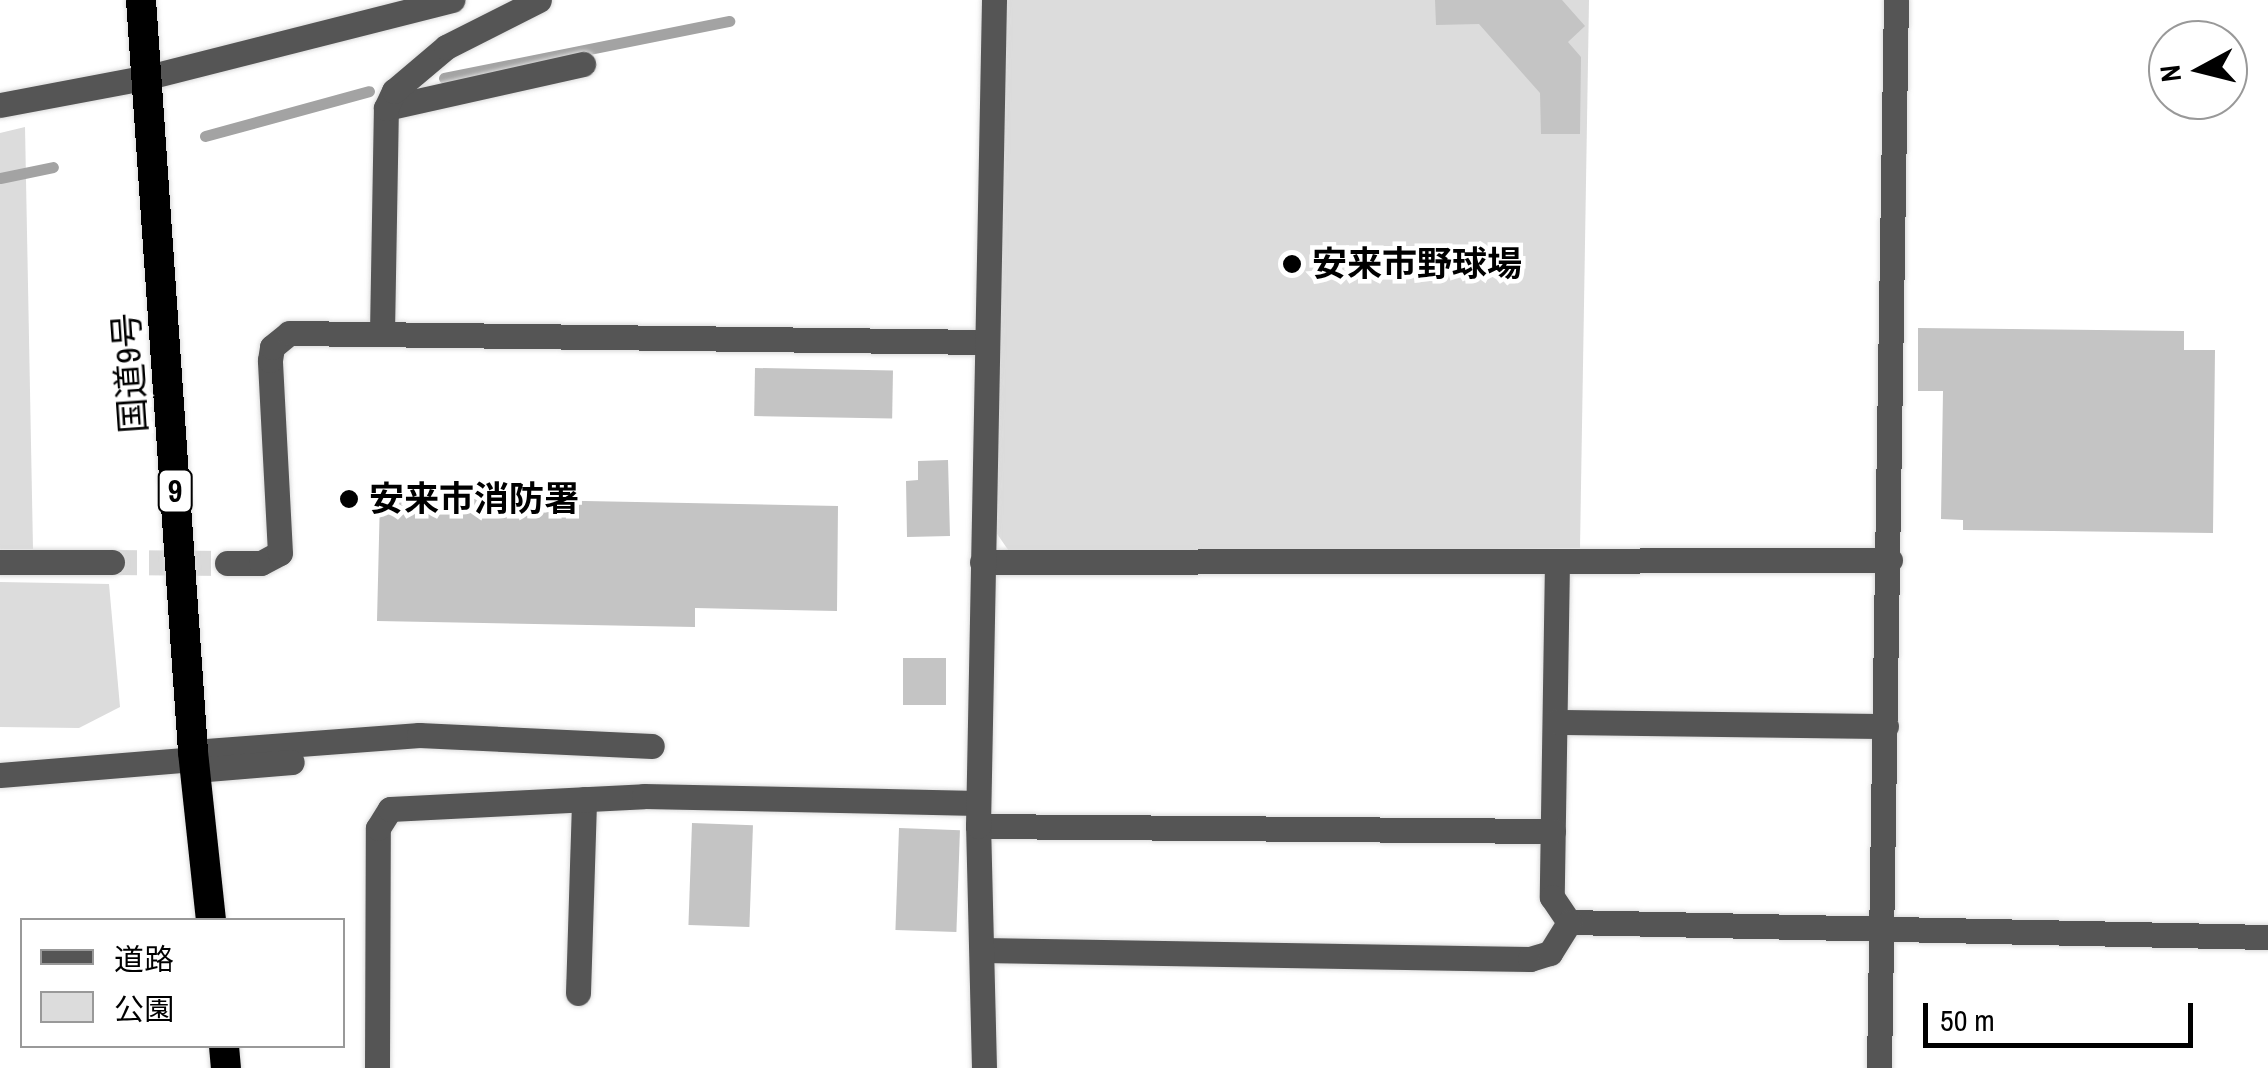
<!DOCTYPE html>
<meta charset="utf-8">
<style>
body{margin:0}
#map{position:relative;width:2268px;height:1068px;overflow:hidden;background:#fff;font-family:"Archivo Narrow","Noto Sans JP",sans-serif}
div>[style]{position:absolute}
[style*='--x']{left:calc(var(--x)*1px);top:calc(var(--y)*1px);width:calc(var(--w)*1px);rotate:calc(var(--a)*1deg)}
.green>*{inset:0;background:#dcdcdc}
.stream>*{height:11px;margin:-5.5px;padding:0 5.5px;transform-origin:5.5px;border-radius:5.5px;background:#a3a3a3}
.building>*{inset:0;background:#c4c4c4;transform-origin:0 0}
.minor-tunnel>*{height:25px;margin-top:-12.5px;transform-origin:0;background:repeating-linear-gradient(90deg,#d9d9d9 0 25px,transparent 0 37px)}
.roads{filter:drop-shadow(0 0 2px #dbdbdb) drop-shadow(0 0 2px #dbdbdb)}
.minor>*{height:25px;margin:-12.5px;padding:0 12.5px;transform-origin:12.5px;border-radius:12.5px;background:#555}
.highway>*{height:30px;margin:-15px;padding:0 15px;transform-origin:15px;border-radius:15px;background:#000}
.dots>*{width:28px;height:28px;translate:-50% -50%;box-sizing:border-box;border:5px solid #fff;border-radius:50%}
span{translate:-50% -50%;white-space:nowrap;text-align:center;line-height:1.15;-webkit-text-stroke:9px #fff;paint-order:stroke}
.shield-label span{padding:2px 8px;background:#fff;border:2px solid;border-radius:8px;-webkit-text-stroke-width:0}
.shield-label{font-size:32px;color:#000;font-weight:700}
.poi-label{font-size:35px;color:#000;font-weight:700}
.left{translate:0 -50%;text-align:left}
.street-label{font-size:35px;color:#000}
.legend{position:absolute;left:20px;top:918px;width:325px;height:130px;box-sizing:border-box;background:#fff;border:2px solid #999;margin:0;padding:12px 18px;list-style:none;font-size:30px;color:#000}
.legend li{display:flex;align-items:center;gap:20px;height:50px}
.legend b{width:50px;border:2px solid #999}
.north{position:absolute;left:2148px;top:20px;width:100px;height:100px;box-sizing:border-box;background:#fff;border:2px solid #999;border-radius:50%;rotate:263deg;font-size:28px;font-weight:700;line-height:40px;text-align:center;color:#000}
.north::after{content:'';display:block;margin:auto;width:35px;height:45px;background:#000;clip-path:polygon(50% 0,100% 100%,50% 72%,0 100%)}
.scale{position:absolute;left:1923px;top:1003px;width:270px;height:45px;box-sizing:border-box;border:5px solid #000;border-top:0;padding-left:12px;font-size:30px;line-height:35px;white-space:nowrap;color:#000;-webkit-text-stroke:8px #fff;paint-order:stroke}
</style>
<div id="map">
<div class="green">
<div style="clip-path:polygon(1007px 0,1589px 0,1580px 548px,1011px 554px,993px 528px)"></div>
<div style="clip-path:polygon(25px 127px,33px 549px,0 549px,0 133px)"></div>
<div style="clip-path:polygon(0 582px,109px 584px,120px 707px,79px 728px,0 727px)"></div>
</div>
<div class="stream">
<div style="--x:444;--y:78;--w:291;--a:-11.3"></div>
<div style="--x:205;--y:136;--w:170;--a:-15.3"></div>
<div style="--x:0;--y:178;--w:54;--a:-11.7"></div>
</div>
<div class="building">
<div style="clip-path:polygon(1435px 0,1562px 0,1585px 26px,1568px 42px,1581px 57px,1580px 134px,1541px 134px,1540px 93px,1479px 24px,1436px 25px)"></div>
<div style="clip-path:polygon(1918px 328px,2184px 331px,2184px 350px,2215px 350px,2213px 533px,1963px 530px,1963px 520px,1941px 519px,1943px 391px,1918px 391px)"></div>
<div style="left:755px;top:368px;width:138px;height:48px;rotate:1deg"></div>
<div style="clip-path:polygon(948px 460px,950px 536px,907px 537px,906px 481px,918px 480px,918px 461px)"></div>
<div style="clip-path:polygon(380px 497px,838px 506px,837px 611px,695px 608px,695px 627px,377px 621px)"></div>
<div style="left:946px;top:658px;width:47px;height:43px;rotate:90deg"></div>
<div style="left:692px;top:823px;width:61px;height:102px;rotate:2deg"></div>
<div style="left:899px;top:828px;width:61px;height:102px;rotate:2deg"></div>
</div>
<div class="minor-tunnel">
<div style="--x:112;--y:562;--w:115;--a:0.5"></div>
</div>
<div class="roads">
<div class="minor">
<div style="--x:0;--y:105;--w:151;--a:-10.7"></div>
<div style="--x:148;--y:77;--w:314;--a:-14.2"></div>
<div style="--x:386;--y:108;--w:202;--a:-12.6"></div>
<div style="--x:382;--y:333;--w:225;--a:-89"></div>
<div style="--x:386;--y:108;--w:19;--a:-65"></div>
<div style="--x:394;--y:91;--w:68;--a:-40.2"></div>
<div style="--x:446;--y:47;--w:104;--a:-26.8"></div>
<div style="--x:1557;--y:561;--w:336;--a:90.9"></div>
<div style="--x:1552;--y:897;--w:30;--a:56"></div>
<div style="--x:1569;--y:922;--w:699;--a:1.23"></div>
<div style="--x:0;--y:562;--w:112;--a:0"></div>
<div style="--x:982;--y:562;--w:908;--a:-0.13"></div>
<div style="--x:227;--y:563;--w:34;--a:0"></div>
<div style="--x:261;--y:563;--w:21;--a:-28"></div>
<div style="--x:280;--y:553;--w:193;--a:-93"></div>
<div style="--x:270;--y:360;--w:13;--a:-81"></div>
<div style="--x:272;--y:347;--w:22;--a:-39"></div>
<div style="--x:289;--y:333;--w:698;--a:0.74"></div>
<div style="--x:1556;--y:722;--w:330;--a:0.7"></div>
<div style="--x:193;--y:752;--w:227;--a:-4.3"></div>
<div style="--x:419;--y:735;--w:233;--a:2.7"></div>
<div style="--x:195;--y:770;--w:97;--a:-4.7"></div>
<div style="--x:0;--y:775;--w:194;--a:-4.7"></div>
<div style="--x:978;--y:826;--w:575;--a:0.5"></div>
<div style="--x:982;--y:950;--w:548;--a:0.94"></div>
<div style="--x:1530;--y:959;--w:21;--a:-17"></div>
<div style="--x:1550;--y:953;--w:36;--a:-58"></div>
<div style="--x:578;--y:993;--w:194;--a:-88.2"></div>
<div style="--x:377;--y:1068;--w:240;--a:-89.8"></div>
<div style="--x:378;--y:828;--w:22;--a:-58"></div>
<div style="--x:390;--y:809;--w:254;--a:-2.9"></div>
<div style="--x:644;--y:796;--w:334;--a:1.2"></div>
<div style="--x:984;--y:1068;--w:242;--a:-91.4"></div>
<div style="--x:978;--y:826;--w:826;--a:-88.89"></div>
<div style="--x:1879;--y:1068;--w:1068;--a:-89.09"></div>
</div>
<div class="highway">
<div style="--x:141;--y:0;--w:754;--a:86.04"></div>
<div style="--x:193;--y:752;--w:169;--a:83.9"></div>
<div style="--x:224;--y:1046;--w:22;--a:85"></div>
</div>
</div>
<div class="dots">
<div style="left:1292px;top:264px;background:#000"></div>
<div style="left:349px;top:499px;background:#000"></div>
</div>
<div class="shield-label">
<span style="left:175px;top:491px">9</span>
</div>
<div class="poi-label">
<span class="left" style="left:1312px;top:264px">安来市野球場</span>
<span class="left" style="left:369px;top:499px">安来市消防署</span>
</div>
<div class="street-label">
<span style="left:130px;top:373px;rotate:-94deg">国道9号</span>
</div>
<ul class="legend">
<li><b style="height:12px;background:#555"></b>道路</li>
<li><b style="height:28px;background:#dcdcdc"></b>公園</li>
</ul>
<div class="north">N</div>
<div class="scale">50 m</div>
</div>
